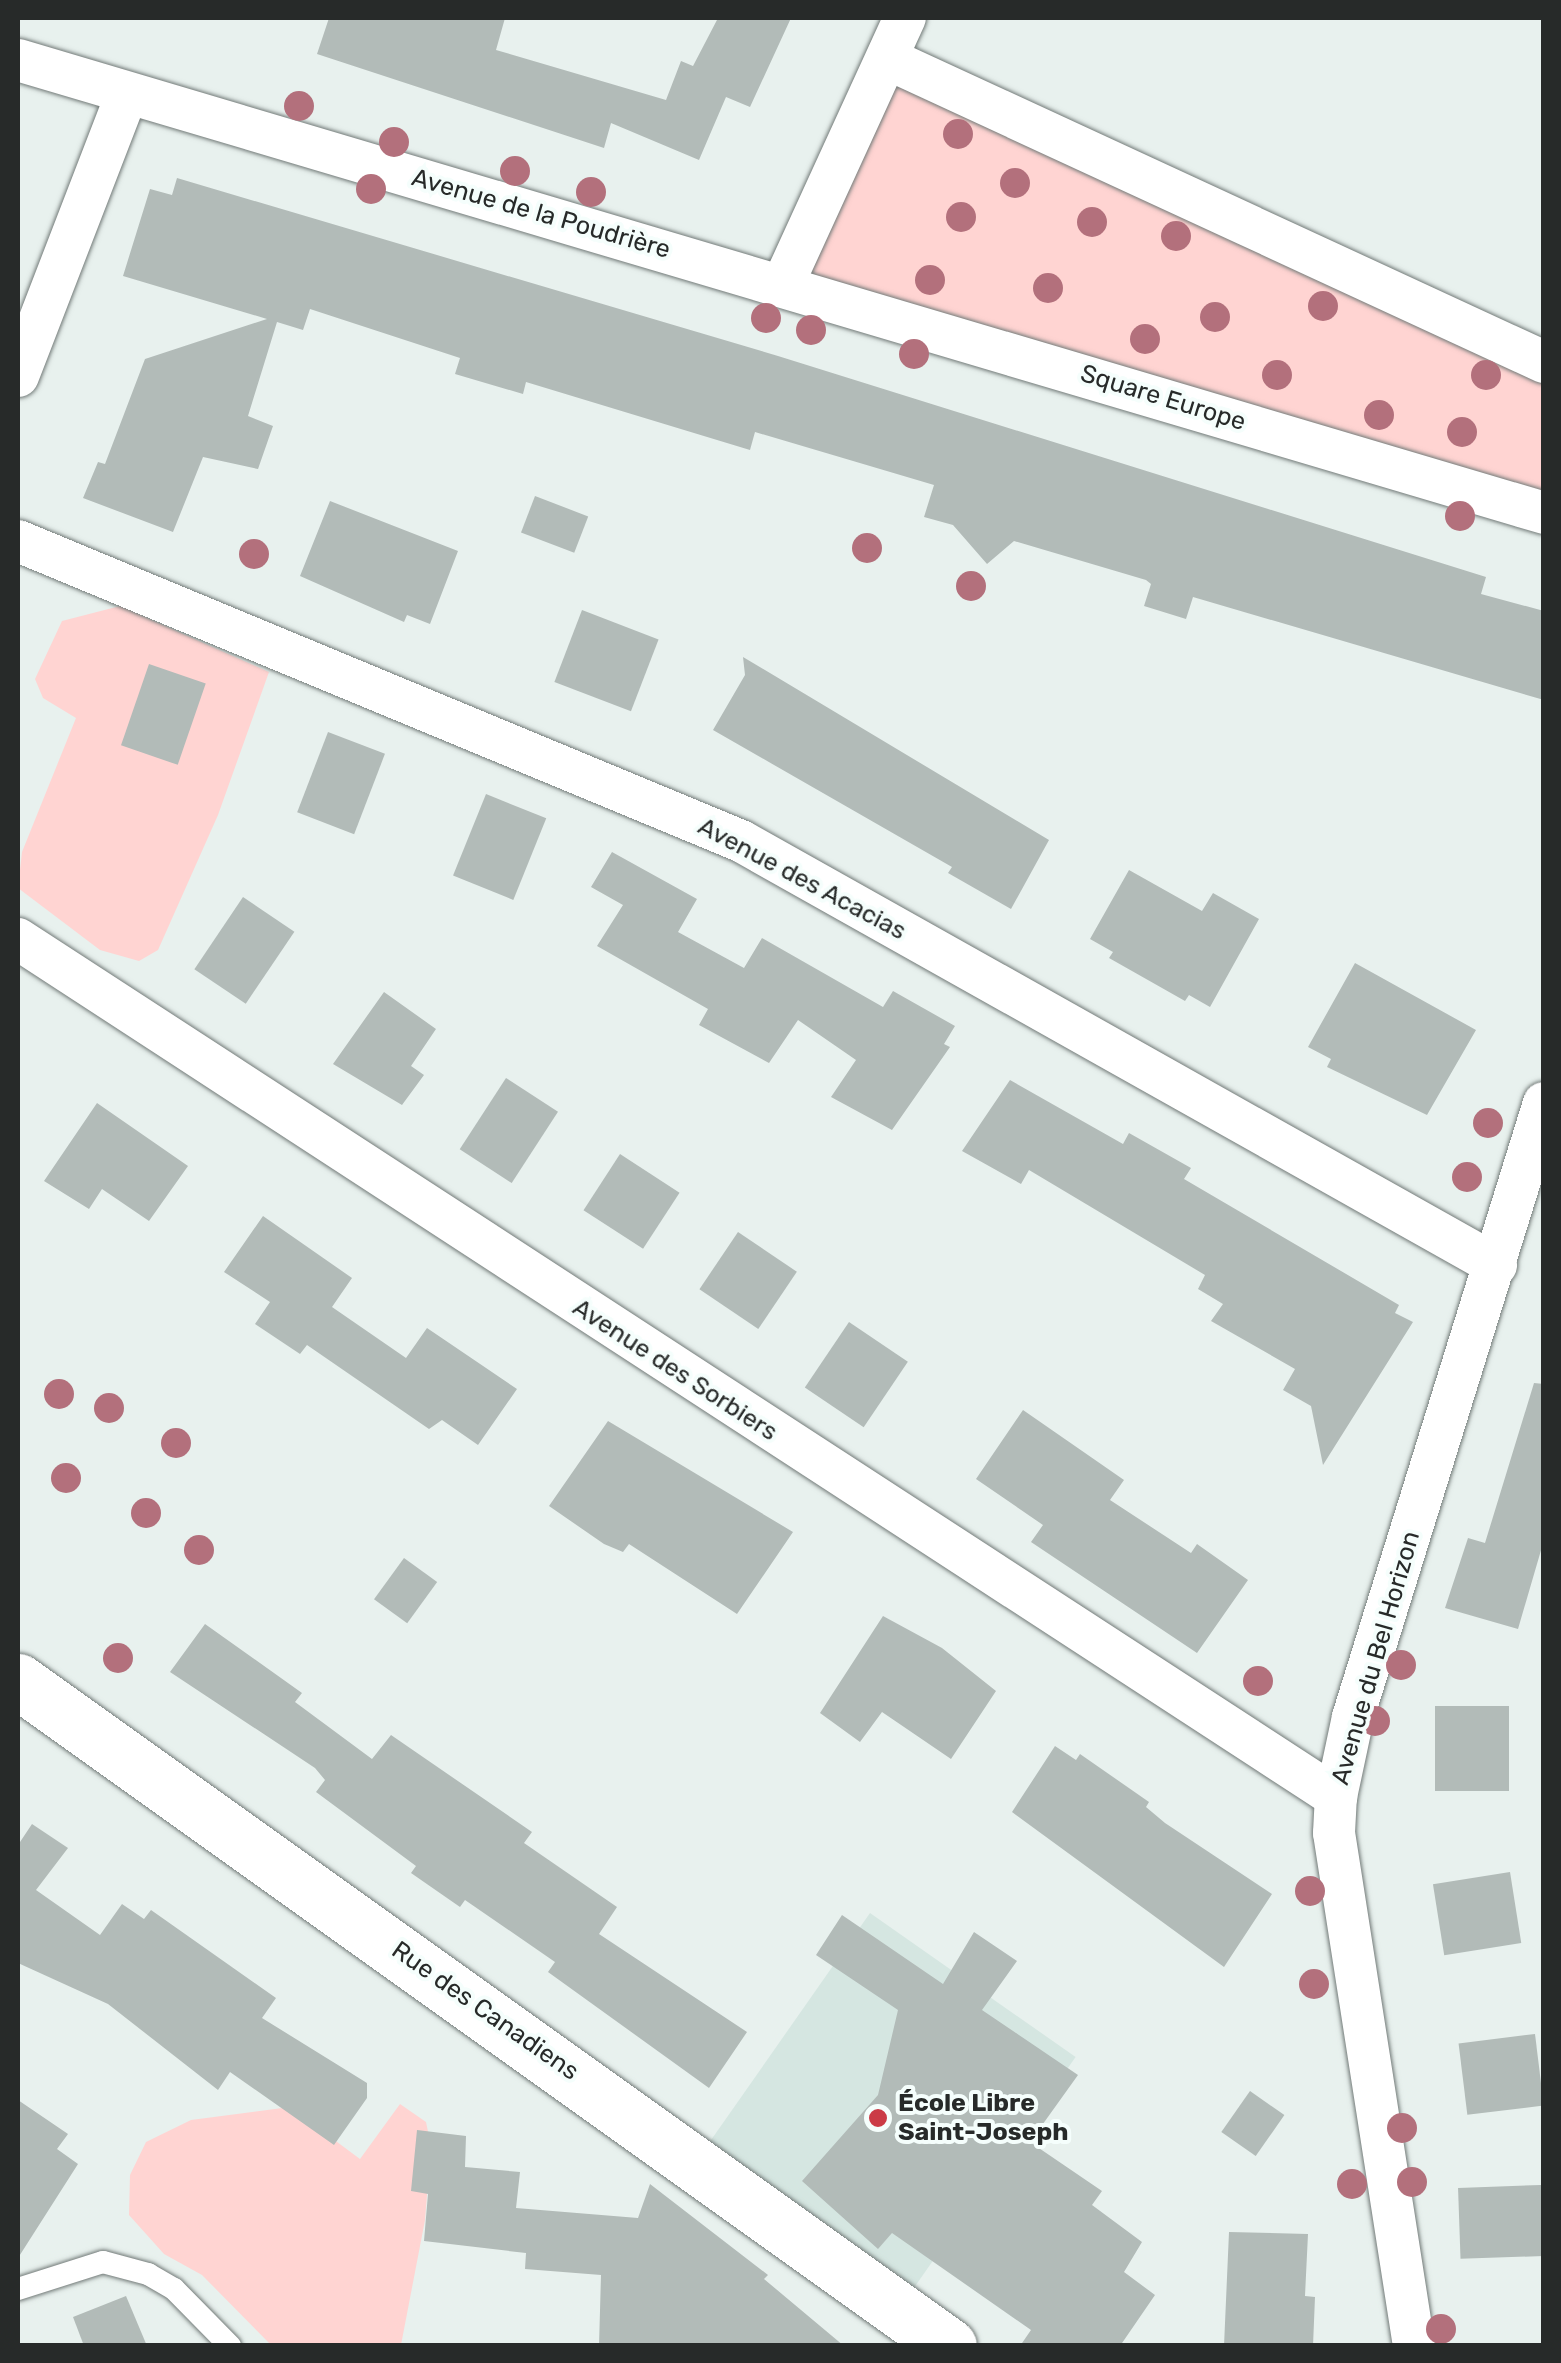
<!DOCTYPE html>
<meta charset="utf-8">
<style>
body{margin:0}
#map{position:relative;width:1561px;height:2363px;overflow:hidden;background:#e8f1ee;font-family:Rubik,sans-serif}
div>[style]{position:absolute}
[style*='--x']{left:calc(var(--x)*1px);top:calc(var(--y)*1px);width:calc(var(--w)*1px);rotate:calc(var(--a)*1deg)}
.built>*{inset:0;background:#d5e6e1;transform-origin:0 0}
.green>*{inset:0;background:#ffd4d2}
.building>*{inset:0;background:#b2bbb8;transform-origin:0 0}
.roads{filter:drop-shadow(0 0 2px #727a78) drop-shadow(0 0 2px #727a78)}
.lane>*{height:22px;margin:-11px;padding:0 11px;transform-origin:11px;border-radius:11px;background:#fff}
.street>*{height:42px;margin:-21px;padding:0 21px;transform-origin:21px;border-radius:21px;background:#fff}
.secondary>*{height:55px;margin:-27.5px;padding:0 27.5px;transform-origin:27.5px;border-radius:27.5px;background:#fff}
.trees>*{width:30px;height:30px;margin:-15px;border-radius:50%;background:#b3707c}
.dots>*{width:28px;height:28px;translate:-50% -50%;box-sizing:border-box;border:5px solid #f5fefc;border-radius:50%}
span{translate:-50% -50%;white-space:nowrap;text-align:center;line-height:1.15;-webkit-text-stroke:8px #f5fefc;paint-order:stroke}
.street-label{font-size:25px;color:#272a29}
.poi-label{font-size:25px;color:#272a29;font-weight:700}
.left{translate:0 -50%;text-align:left}
.frame{position:absolute;inset:0;border:20px solid #272a29;pointer-events:none}
</style>
<div id="map">
<div class="built">
<div style="left:870px;top:1913px;width:251px;height:301px;rotate:35deg"></div>
</div>
<div class="green">
<div style="clip-path:polygon(888px 59px,1543px 362px,1543px 513px,783px 284px)"></div>
<div style="clip-path:polygon(120px 606px,269px 672px,218px 815px,158px 950px,139px 961px,100px 950px,18px 888px,22px 852px,76px 718px,43px 698px,35px 679px,62px 621px)"></div>
<div style="clip-path:polygon(400px 2104px,426px 2122px,431px 2146px,425px 2220px,401px 2345px,271px 2345px,202px 2275px,164px 2254px,129px 2215px,130px 2175px,146px 2142px,191px 2120px,290px 2107px,360px 2159px)"></div>
</div>
<div class="building">
<div style="clip-path:polygon(329px 18px,505px 18px,496px 50px,666px 100px,681px 61px,693px 66px,718px 18px,791px 18px,750px 107px,726px 97px,699px 160px,611px 123px,604px 148px,317px 54px)"></div>
<div style="clip-path:polygon(177px 178px,778px 356px,1486px 577px,1481px 594px,1544px 611px,1544px 700px,1193px 597px,1186px 619px,1144px 606px,1151px 584px,1146px 580px,1014px 541px,987px 564px,953px 525px,924px 517px,934px 485px,755px 432px,750px 450px,526px 382px,523px 394px,455px 374px,460px 358px,310px 309px,303px 330px,277px 322px,248px 416px,273px 426px,258px 469px,203px 457px,173px 532px,83px 498px,98px 462px,105px 464px,145px 359px,267px 319px,123px 276px,150px 189px,172px 195px)"></div>
<div style="left:535px;top:496px;width:57px;height:39px;rotate:21deg"></div>
<div style="clip-path:polygon(330px 501px,458px 551px,430px 624px,407px 615px,404px 622px,300px 576px)"></div>
<div style="left:582px;top:610px;width:82px;height:77px;rotate:21deg"></div>
<div style="clip-path:polygon(743px 657px,1049px 840px,1011px 909px,948px 873px,952px 867px,713px 730px,745px 675px)"></div>
<div style="left:149px;top:664px;width:60px;height:86px;rotate:19deg"></div>
<div style="left:328px;top:732px;width:61px;height:86px;rotate:21deg"></div>
<div style="left:486px;top:794px;width:65px;height:88px;rotate:22deg"></div>
<div style="clip-path:polygon(612px 852px,697px 899px,678px 932px,744px 968px,762px 938px,883px 1007px,893px 991px,955px 1026px,944px 1044px,950px 1047px,892px 1130px,831px 1097px,856px 1060px,798px 1020px,769px 1063px,699px 1025px,708px 1009px,597px 946px,623px 905px,591px 887px)"></div>
<div style="clip-path:polygon(1129px 870px,1202px 911px,1213px 893px,1259px 919px,1210px 1007px,1189px 995px,1185px 1001px,1109px 958px,1113px 952px,1090px 939px)"></div>
<div style="left:243px;top:897px;width:62px;height:87px;rotate:34deg"></div>
<div style="clip-path:polygon(1355px 963px,1476px 1030px,1427px 1115px,1327px 1067px,1331px 1059px,1308px 1047px)"></div>
<div style="clip-path:polygon(384px 992px,436px 1029px,411px 1066px,424px 1075px,402px 1105px,333px 1064px)"></div>
<div style="left:506px;top:1078px;width:62px;height:85px;rotate:33deg"></div>
<div style="clip-path:polygon(1010px 1080px,1123px 1144px,1129px 1133px,1191px 1168px,1184px 1179px,1399px 1305px,1395px 1313px,1413px 1322px,1323px 1465px,1311px 1406px,1283px 1390px,1295px 1369px,1211px 1321px,1223px 1304px,1198px 1289px,1205px 1275px,1029px 1170px,1021px 1184px,962px 1151px)"></div>
<div style="clip-path:polygon(97px 1103px,188px 1166px,149px 1221px,102px 1189px,89px 1209px,44px 1181px)"></div>
<div style="left:620px;top:1154px;width:71px;height:67px;rotate:33deg"></div>
<div style="clip-path:polygon(263px 1216px,352px 1278px,332px 1307px,406px 1358px,427px 1328px,517px 1389px,478px 1445px,442px 1420px,429px 1429px,307px 1345px,300px 1354px,255px 1324px,270px 1302px,224px 1272px)"></div>
<div style="left:738px;top:1232px;width:71px;height:69px;rotate:34deg"></div>
<div style="left:849px;top:1322px;width:71px;height:79px;rotate:34deg"></div>
<div style="clip-path:polygon(1534px 1383px,1544px 1384px,1544px 1540px,1518px 1629px,1445px 1608px,1468px 1538px,1485px 1543px)"></div>
<div style="clip-path:polygon(1023px 1410px,1124px 1480px,1110px 1500px,1191px 1553px,1197px 1544px,1248px 1580px,1197px 1653px,1031px 1542px,1043px 1525px,976px 1479px)"></div>
<div style="clip-path:polygon(608px 1421px,793px 1532px,737px 1614px,629px 1544px,623px 1552px,604px 1544px,549px 1506px)"></div>
<div style="left:404px;top:1558px;width:41px;height:51px;rotate:36deg"></div>
<div style="clip-path:polygon(883px 1616px,942px 1648px,996px 1691px,951px 1759px,882px 1712px,860px 1742px,820px 1713px)"></div>
<div style="clip-path:polygon(205px 1624px,302px 1693px,295px 1702px,372px 1759px,391px 1735px,532px 1832px,524px 1843px,617px 1907px,599px 1934px,747px 2032px,709px 2088px,548px 1972px,555px 1962px,465px 1900px,460px 1907px,411px 1873px,416px 1866px,316px 1792px,325px 1780px,315px 1768px,170px 1672px)"></div>
<div style="left:1435px;top:1706px;width:74px;height:85px"></div>
<div style="clip-path:polygon(1055px 1746px,1076px 1760px,1080px 1754px,1149px 1802px,1146px 1807px,1165px 1823px,1272px 1894px,1224px 1967px,1012px 1812px)"></div>
<div style="clip-path:polygon(32px 1824px,68px 1848px,36px 1890px,100px 1935px,122px 1904px,144px 1919px,151px 1910px,276px 1998px,262px 2018px,367px 2083px,367px 2098px,334px 2145px,230px 2072px,218px 2090px,108px 2004px,18px 1963px,18px 1845px)"></div>
<div style="left:1510px;top:1872px;width:72px;height:78px;rotate:81deg"></div>
<div style="clip-path:polygon(842px 1915px,943px 1984px,974px 1932px,1017px 1961px,982px 2010px,1078px 2075px,1030px 2142px,1102px 2191px,1092px 2205px,1142px 2242px,1124px 2272px,1155px 2295px,1120px 2346px,1020px 2346px,1031px 2330px,892px 2233px,878px 2249px,802px 2181px,878px 2095px,898px 2010px,816px 1955px)"></div>
<div style="left:1535px;top:2034px;width:72px;height:77px;rotate:83deg"></div>
<div style="left:1250px;top:2091px;width:42px;height:50px;rotate:35deg"></div>
<div style="clip-path:polygon(18px 2100px,68px 2134px,57px 2149px,78px 2164px,18px 2258px)"></div>
<div style="clip-path:polygon(417px 2130px,466px 2136px,465px 2167px,520px 2172px,516px 2208px,638px 2218px,650px 2184px,768px 2275px,764px 2279px,844px 2346px,599px 2346px,601px 2275px,525px 2269px,526px 2253px,424px 2241px,428px 2194px,411px 2191px)"></div>
<div style="left:1541px;top:2185px;width:71px;height:83px;rotate:88deg"></div>
<div style="clip-path:polygon(1229px 2232px,1308px 2234px,1305px 2296px,1315px 2297px,1313px 2346px,1224px 2346px)"></div>
<div style="clip-path:polygon(126px 2296px,147px 2346px,84px 2346px,73px 2317px)"></div>
</div>
<div class="roads">
<div class="lane">
<div style="--x:18;--y:2289;--w:89;--a:-17.6"></div>
<div style="--x:103;--y:2262;--w:47;--a:14.9"></div>
<div style="--x:148;--y:2274;--w:30;--a:30"></div>
<div style="--x:174;--y:2289;--w:80;--a:45.5"></div>
</div>
<div class="street">
<div style="--x:888;--y:59;--w:723;--a:24.79"></div>
<div style="--x:18;--y:60;--w:1592;--a:16.53"></div>
<div style="--x:783;--y:284;--w:293;--a:-65.4"></div>
<div style="--x:18;--y:376;--w:303;--a:-68.9"></div>
<div style="--x:18;--y:541;--w:783;--a:22.54"></div>
<div style="--x:741;--y:841;--w:866;--a:29.32"></div>
<div style="--x:18;--y:939;--w:1573;--a:33.06"></div>
<div style="--x:1414;--y:2346;--w:519;--a:-98.86"></div>
<div style="--x:1334;--y:1833;--w:36;--a:-87"></div>
<div style="--x:1336;--y:1797;--w:82;--a:-78"></div>
<div style="--x:1353;--y:1717;--w:643;--a:-72.72"></div>
</div>
<div class="secondary">
<div style="--x:18;--y:1681;--w:1144;--a:35.54"></div>
</div>
</div>
<div class="trees">
<div style="left:299px;top:106px"></div>
<div style="left:958px;top:134px"></div>
<div style="left:394px;top:142px"></div>
<div style="left:515px;top:171px"></div>
<div style="left:1015px;top:183px"></div>
<div style="left:371px;top:189px"></div>
<div style="left:591px;top:192px"></div>
<div style="left:961px;top:217px"></div>
<div style="left:1092px;top:222px"></div>
<div style="left:1176px;top:236px"></div>
<div style="left:930px;top:280px"></div>
<div style="left:1048px;top:288px"></div>
<div style="left:1323px;top:306px"></div>
<div style="left:1215px;top:317px"></div>
<div style="left:766px;top:318px"></div>
<div style="left:811px;top:330px"></div>
<div style="left:1145px;top:339px"></div>
<div style="left:914px;top:354px"></div>
<div style="left:1277px;top:375px"></div>
<div style="left:1486px;top:375px"></div>
<div style="left:1379px;top:415px"></div>
<div style="left:1462px;top:432px"></div>
<div style="left:1460px;top:516px"></div>
<div style="left:867px;top:548px"></div>
<div style="left:254px;top:554px"></div>
<div style="left:971px;top:586px"></div>
<div style="left:1488px;top:1123px"></div>
<div style="left:1467px;top:1177px"></div>
<div style="left:59px;top:1394px"></div>
<div style="left:109px;top:1408px"></div>
<div style="left:176px;top:1443px"></div>
<div style="left:66px;top:1478px"></div>
<div style="left:146px;top:1513px"></div>
<div style="left:199px;top:1550px"></div>
<div style="left:118px;top:1658px"></div>
<div style="left:1401px;top:1665px"></div>
<div style="left:1258px;top:1681px"></div>
<div style="left:1375px;top:1721px"></div>
<div style="left:1310px;top:1891px"></div>
<div style="left:1314px;top:1984px"></div>
<div style="left:1402px;top:2128px"></div>
<div style="left:1412px;top:2182px"></div>
<div style="left:1352px;top:2184px"></div>
<div style="left:1441px;top:2329px"></div>
</div>
<div class="dots">
<div style="left:878px;top:2118px;background:#cb3b46"></div>
</div>
<div class="street-label">
<span style="left:541px;top:214px;rotate:16deg">Avenue de la Poudrière</span>
<span style="left:1163px;top:398px;rotate:17deg">Square Europe</span>
<span style="left:802px;top:879px;rotate:28deg">Avenue des Acacias</span>
<span style="left:675px;top:1370px;rotate:33deg">Avenue des Sorbiers</span>
<span style="left:1376px;top:1658px;rotate:-74deg">Avenue du Bel Horizon</span>
<span style="left:485px;top:2011px;rotate:35deg">Rue des Canadiens</span>
</div>
<div class="poi-label">
<span class="left" style="left:898px;top:2118px">École Libre<br>Saint-Joseph</span>
</div>
<div class="frame"></div>
</div>
